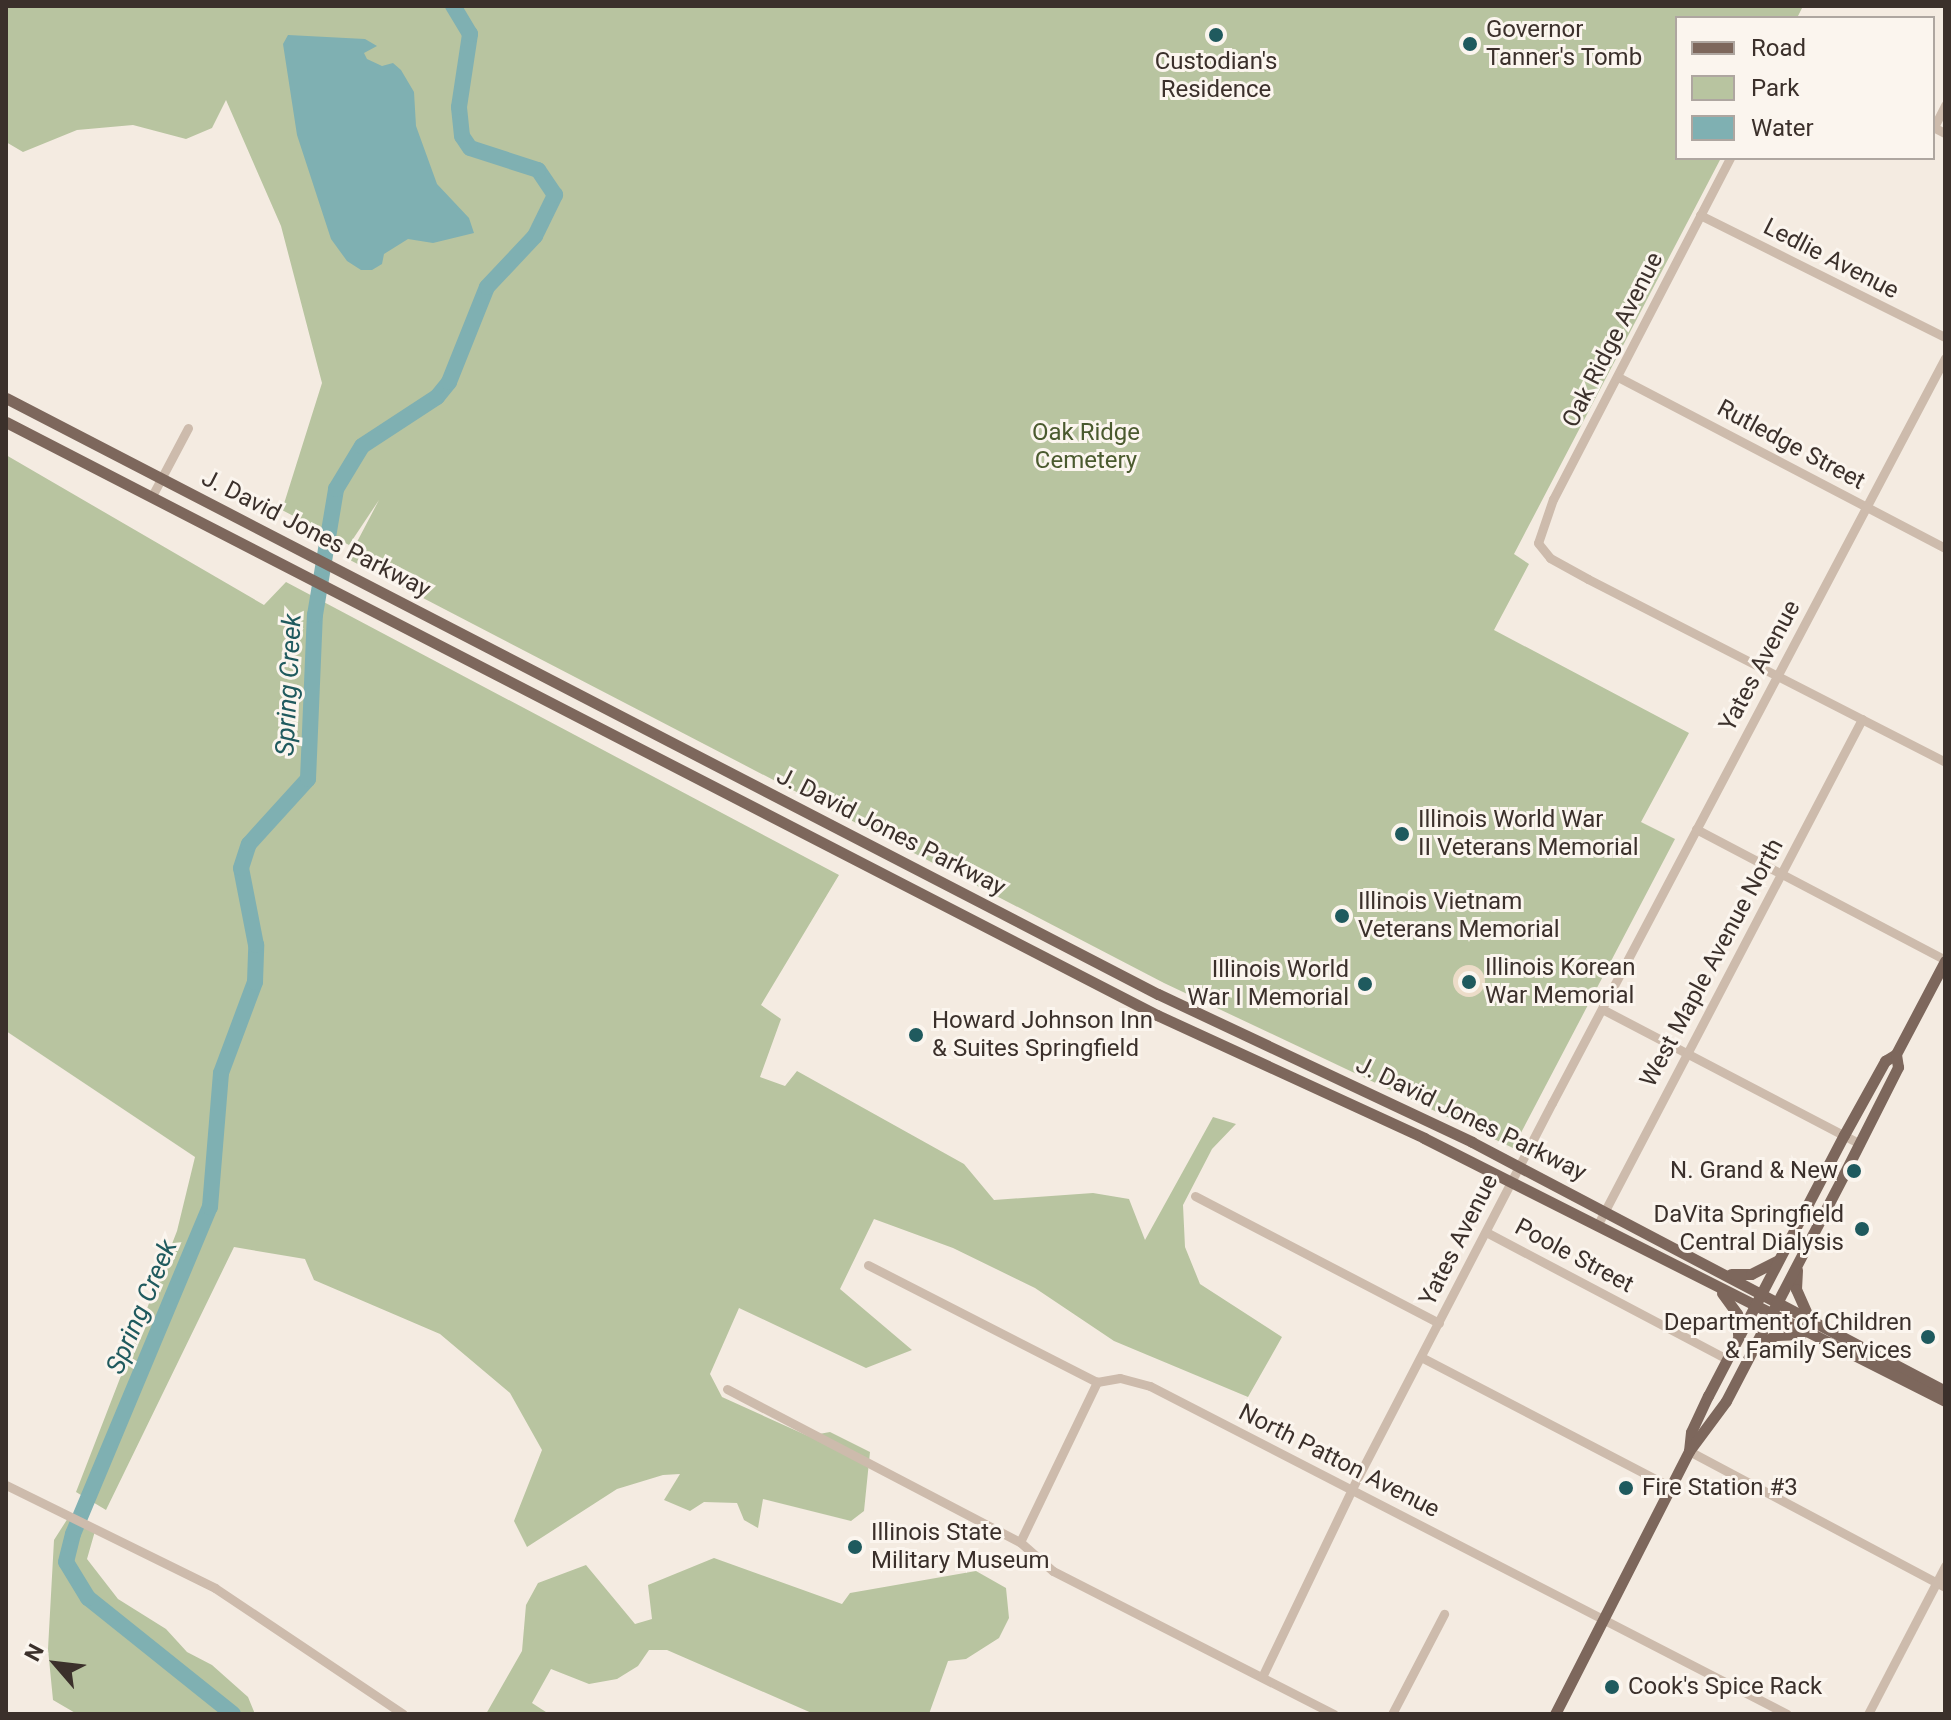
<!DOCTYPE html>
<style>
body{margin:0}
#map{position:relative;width:1951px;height:1720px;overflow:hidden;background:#f4ebe1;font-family:Roboto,sans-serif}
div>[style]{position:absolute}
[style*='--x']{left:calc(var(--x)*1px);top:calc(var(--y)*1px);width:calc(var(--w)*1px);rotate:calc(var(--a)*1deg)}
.green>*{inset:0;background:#b8c4a0}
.plaza>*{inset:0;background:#ecdcc8}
.round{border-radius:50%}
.water>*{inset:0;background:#7fb0b2}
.river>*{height:16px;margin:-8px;padding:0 8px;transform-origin:8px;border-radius:8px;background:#7fb0b2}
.minor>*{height:9px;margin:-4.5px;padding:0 4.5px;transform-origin:4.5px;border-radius:4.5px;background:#cdbbac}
.major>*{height:11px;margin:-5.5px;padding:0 5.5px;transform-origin:5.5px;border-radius:5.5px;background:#7d675c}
.dots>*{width:22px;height:22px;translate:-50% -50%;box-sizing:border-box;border:4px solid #fbf5ee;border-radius:50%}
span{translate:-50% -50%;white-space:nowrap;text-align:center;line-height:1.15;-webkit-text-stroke:6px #fbf5ee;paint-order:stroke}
.poi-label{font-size:24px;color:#3b302b}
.left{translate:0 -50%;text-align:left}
.right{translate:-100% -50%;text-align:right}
.street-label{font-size:24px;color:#3b302b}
.park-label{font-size:24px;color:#4a5a2e}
.water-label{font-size:26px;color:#1f5a5e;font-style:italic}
.frame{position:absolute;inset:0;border:8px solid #3b302b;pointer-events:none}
.legend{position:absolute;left:1675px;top:16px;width:260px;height:144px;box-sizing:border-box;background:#fbf5ee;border:2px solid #aea6a0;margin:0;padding:10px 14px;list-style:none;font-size:24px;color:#3b302b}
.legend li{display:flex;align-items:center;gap:16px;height:40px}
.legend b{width:40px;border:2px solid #aea6a0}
.north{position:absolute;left:16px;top:1624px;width:80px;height:80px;-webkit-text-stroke:6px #fbf5ee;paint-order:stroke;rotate:298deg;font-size:22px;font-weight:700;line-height:32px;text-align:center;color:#3b302b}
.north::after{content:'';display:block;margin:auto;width:28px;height:36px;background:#3b302b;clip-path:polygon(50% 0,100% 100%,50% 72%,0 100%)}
</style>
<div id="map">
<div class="green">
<div style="clip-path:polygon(6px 6px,1803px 6px,1797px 18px,1677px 18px,1677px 158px,1721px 158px,1514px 554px,1529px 564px,1494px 630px,1689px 733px,1641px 822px,1675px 839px,1513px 1148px,1164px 983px,348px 559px,379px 500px,349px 545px,282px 510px,322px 383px,281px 226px,226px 100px,212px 128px,186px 139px,133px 125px,77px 130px,23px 152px,6px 142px)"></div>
<div style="clip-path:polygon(6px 455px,264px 605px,286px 582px,839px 875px,761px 1005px,781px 1019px,760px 1077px,785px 1086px,797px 1071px,964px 1164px,994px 1200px,1093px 1193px,1129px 1199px,1145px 1240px,1213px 1117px,1236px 1124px,1212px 1149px,1183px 1205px,1185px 1247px,1200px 1284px,1282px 1337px,1248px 1397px,1114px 1341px,1035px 1288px,953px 1248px,874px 1219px,840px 1289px,912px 1350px,866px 1368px,739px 1308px,710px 1374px,722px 1397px,808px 1436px,830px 1432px,870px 1452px,864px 1511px,851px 1521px,763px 1499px,758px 1528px,744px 1520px,737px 1503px,704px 1502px,690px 1511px,664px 1500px,680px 1474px,663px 1475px,617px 1489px,527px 1547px,514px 1521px,542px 1450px,510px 1393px,440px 1334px,314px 1280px,305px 1259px,234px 1247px,106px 1510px,76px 1492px,177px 1231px,195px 1157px,6px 1031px)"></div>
<div style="clip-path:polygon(68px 1518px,95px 1531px,87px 1559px,118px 1599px,166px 1629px,187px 1652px,212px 1665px,248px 1697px,255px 1714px,77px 1714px,53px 1700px,48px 1649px,54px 1540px)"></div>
<div style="clip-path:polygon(714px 1558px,842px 1604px,850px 1593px,976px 1571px,1006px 1588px,1009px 1618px,999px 1638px,966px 1659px,948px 1661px,929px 1714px,814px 1714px,667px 1650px,649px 1650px,638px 1666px,617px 1679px,589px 1684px,551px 1669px,532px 1703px,549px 1714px,486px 1714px,522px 1651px,526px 1605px,538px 1583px,586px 1565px,635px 1624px,652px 1619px,648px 1585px)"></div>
</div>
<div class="plaza">
<div class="round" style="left:1453px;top:965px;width:32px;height:32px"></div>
</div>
<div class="water">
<div style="clip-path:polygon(288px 35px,365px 39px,377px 46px,364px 53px,367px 59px,382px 66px,393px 63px,401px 70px,414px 92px,416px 126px,437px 184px,469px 218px,474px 233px,433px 243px,408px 239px,384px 254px,382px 264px,372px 270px,361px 270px,347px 261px,331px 239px,297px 135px,283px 44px)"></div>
</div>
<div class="river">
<div style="--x:233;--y:1714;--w:186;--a:-141.3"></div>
<div style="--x:88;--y:1598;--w:42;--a:-121.4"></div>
<div style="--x:66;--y:1562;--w:29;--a:-76"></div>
<div style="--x:73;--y:1534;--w:355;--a:-67.3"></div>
<div style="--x:210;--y:1207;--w:134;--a:-85.3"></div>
<div style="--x:221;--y:1073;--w:97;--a:-69.5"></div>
<div style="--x:255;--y:982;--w:37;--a:-88"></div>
<div style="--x:256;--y:945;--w:78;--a:-101"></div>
<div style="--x:241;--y:868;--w:25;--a:-72"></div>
<div style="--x:249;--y:844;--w:88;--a:-47.8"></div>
<div style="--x:308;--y:779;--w:164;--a:-87.6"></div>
<div style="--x:315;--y:615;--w:128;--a:-80.5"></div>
<div style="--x:336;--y:489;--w:50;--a:-58.8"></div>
<div style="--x:362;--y:446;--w:90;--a:-33.2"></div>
<div style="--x:437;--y:397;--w:19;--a:-51"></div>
<div style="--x:449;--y:382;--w:102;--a:-68.2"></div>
<div style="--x:487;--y:287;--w:70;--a:-46.7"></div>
<div style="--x:535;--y:236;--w:46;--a:-64"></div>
<div style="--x:555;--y:195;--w:30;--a:-124"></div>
<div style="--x:538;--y:170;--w:71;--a:-162.1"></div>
<div style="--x:470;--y:148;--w:14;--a:-124"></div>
<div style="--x:462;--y:136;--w:29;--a:-96"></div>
<div style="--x:459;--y:107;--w:74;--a:-81.4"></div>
<div style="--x:470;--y:34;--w:33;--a:-121"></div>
</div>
<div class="minor">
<div style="--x:1933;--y:127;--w:13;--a:27"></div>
<div style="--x:1934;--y:127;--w:25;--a:-63"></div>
<div style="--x:1730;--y:158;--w:384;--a:117.4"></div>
<div style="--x:1553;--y:499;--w:46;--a:108.8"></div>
<div style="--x:1538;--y:543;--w:19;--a:51"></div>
<div style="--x:1550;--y:558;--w:43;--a:28.9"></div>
<div style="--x:1588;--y:579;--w:401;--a:27.1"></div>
<div style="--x:1700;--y:215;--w:274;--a:26.5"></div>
<div style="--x:1618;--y:377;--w:369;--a:27.6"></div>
<div style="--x:152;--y:496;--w:77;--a:-62.1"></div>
<div style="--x:1696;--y:829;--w:281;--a:27.7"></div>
<div style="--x:1602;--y:1009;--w:291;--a:27.6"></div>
<div style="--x:1195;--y:1196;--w:275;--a:27.5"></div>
<div style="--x:1597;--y:1226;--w:572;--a:-62.4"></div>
<div style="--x:1486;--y:1232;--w:272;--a:27.8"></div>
<div style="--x:868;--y:1265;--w:257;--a:27.1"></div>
<div style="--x:1097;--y:1382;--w:23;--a:-10"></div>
<div style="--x:1120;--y:1378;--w:31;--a:15"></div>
<div style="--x:1150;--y:1386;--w:716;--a:27.24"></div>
<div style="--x:1421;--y:1357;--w:282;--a:27.5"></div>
<div style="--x:727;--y:1389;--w:331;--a:27.6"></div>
<div style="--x:1020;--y:1542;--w:44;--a:41.3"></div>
<div style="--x:1053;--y:1571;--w:315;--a:27"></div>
<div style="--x:1689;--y:1451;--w:290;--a:28"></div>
<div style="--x:6;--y:1485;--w:233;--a:26.2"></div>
<div style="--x:215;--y:1588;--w:226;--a:33.8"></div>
<div style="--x:1020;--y:1542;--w:178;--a:-64.3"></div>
<div style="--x:1262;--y:1677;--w:217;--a:-64.4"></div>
<div style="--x:1356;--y:1481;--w:426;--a:-62.6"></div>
<div style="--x:1552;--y:1103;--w:842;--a:-62.19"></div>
<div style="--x:1392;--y:1714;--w:113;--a:-62.5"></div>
<div style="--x:1868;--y:1714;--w:167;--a:-62.5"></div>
</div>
<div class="major">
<div style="--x:6;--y:398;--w:1297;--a:27.36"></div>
<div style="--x:1158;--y:994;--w:347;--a:25.2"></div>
<div style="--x:1472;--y:1142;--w:535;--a:27.76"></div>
<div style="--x:6;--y:422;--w:1295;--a:27.26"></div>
<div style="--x:1157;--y:1015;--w:294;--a:24.7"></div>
<div style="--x:1424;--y:1138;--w:584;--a:26.78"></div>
<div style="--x:1797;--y:1270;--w:19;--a:93"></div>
<div style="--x:1796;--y:1289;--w:27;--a:66"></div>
<div style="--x:1731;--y:1274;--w:20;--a:0"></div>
<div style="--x:1751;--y:1274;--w:30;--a:-27"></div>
<div style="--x:1722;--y:1293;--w:26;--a:54"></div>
<div style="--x:1737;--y:1314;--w:21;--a:87"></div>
<div style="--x:1754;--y:1348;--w:26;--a:-31"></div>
<div style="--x:1776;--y:1335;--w:25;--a:-2"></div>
<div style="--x:1689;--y:1451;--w:19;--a:-84"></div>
<div style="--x:1691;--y:1432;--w:40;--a:-65"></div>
<div style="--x:1708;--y:1396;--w:294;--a:-62.5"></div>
<div style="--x:1844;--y:1135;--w:85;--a:-61"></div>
<div style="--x:1885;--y:1061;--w:13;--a:-32"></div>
<div style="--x:1896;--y:1054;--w:105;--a:-62.2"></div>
<div style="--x:1555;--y:1714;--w:295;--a:-63"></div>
<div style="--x:1689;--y:1451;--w:62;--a:-53.5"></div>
<div style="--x:1726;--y:1401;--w:256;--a:-62.5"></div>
<div style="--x:1844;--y:1174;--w:120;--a:-63.2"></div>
<div style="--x:1898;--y:1067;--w:13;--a:-99"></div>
</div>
<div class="dots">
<div style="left:1216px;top:35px;background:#1f5a5e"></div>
<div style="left:1470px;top:44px;background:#1f5a5e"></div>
<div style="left:1402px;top:834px;background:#1f5a5e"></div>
<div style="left:1342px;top:916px;background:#1f5a5e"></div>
<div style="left:1469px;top:982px;background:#1f5a5e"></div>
<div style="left:1365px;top:984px;background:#1f5a5e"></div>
<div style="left:916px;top:1035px;background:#1f5a5e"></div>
<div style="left:1854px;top:1171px;background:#1f5a5e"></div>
<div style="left:1862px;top:1229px;background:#1f5a5e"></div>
<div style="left:1928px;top:1337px;background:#1f5a5e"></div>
<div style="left:1626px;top:1488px;background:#1f5a5e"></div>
<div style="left:855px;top:1547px;background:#1f5a5e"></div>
<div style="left:1612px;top:1687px;background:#1f5a5e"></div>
</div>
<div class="poi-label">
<span class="left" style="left:1486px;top:44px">Governor<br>Tanner's Tomb</span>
<span style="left:1216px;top:76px">Custodian's<br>Residence</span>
<span class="left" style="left:1418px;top:834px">Illinois World War<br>II Veterans Memorial</span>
<span class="left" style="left:1358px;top:916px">Illinois Vietnam<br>Veterans Memorial</span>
<span class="left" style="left:1485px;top:982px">Illinois Korean<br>War Memorial</span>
<span class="right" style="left:1349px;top:984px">Illinois World<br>War I Memorial</span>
<span class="left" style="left:932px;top:1035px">Howard Johnson Inn<br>&amp; Suites Springfield</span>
<span class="right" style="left:1838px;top:1171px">N. Grand &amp; New</span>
<span class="right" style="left:1844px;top:1229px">DaVita Springfield<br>Central Dialysis</span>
<span class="right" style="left:1912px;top:1337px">Department of Children<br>&amp; Family Services</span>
<span class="left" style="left:1642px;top:1488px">Fire Station #3</span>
<span class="left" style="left:871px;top:1547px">Illinois State<br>Military Museum</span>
<span class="left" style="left:1628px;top:1687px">Cook's Spice Rack</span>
</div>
<div class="street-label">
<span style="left:1831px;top:259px;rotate:27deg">Ledlie Avenue</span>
<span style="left:1613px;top:340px;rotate:-63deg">Oak Ridge Avenue</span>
<span style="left:1791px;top:445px;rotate:28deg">Rutledge Street</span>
<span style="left:316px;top:534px;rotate:27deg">J. David Jones Parkway</span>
<span style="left:1760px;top:666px;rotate:-62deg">Yates Avenue</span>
<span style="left:891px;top:832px;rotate:27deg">J. David Jones Parkway</span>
<span style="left:1712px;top:963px;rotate:-62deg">West Maple Avenue North</span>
<span style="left:1471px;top:1119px;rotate:26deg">J. David Jones Parkway</span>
<span style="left:1459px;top:1240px;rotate:-63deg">Yates Avenue</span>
<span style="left:1574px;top:1256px;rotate:28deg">Poole Street</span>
<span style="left:1339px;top:1461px;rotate:27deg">North Patton Avenue</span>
</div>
<div class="park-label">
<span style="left:1086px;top:447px">Oak Ridge<br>Cemetery</span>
</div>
<div class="water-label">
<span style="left:289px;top:685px;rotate:-87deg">Spring Creek</span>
<span style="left:142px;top:1307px;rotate:-67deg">Spring Creek</span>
</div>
<div class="frame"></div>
<ul class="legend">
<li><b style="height:10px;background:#7d675c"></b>Road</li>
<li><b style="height:22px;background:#b8c4a0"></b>Park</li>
<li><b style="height:22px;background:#7fb0b2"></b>Water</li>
</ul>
<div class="north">N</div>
</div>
